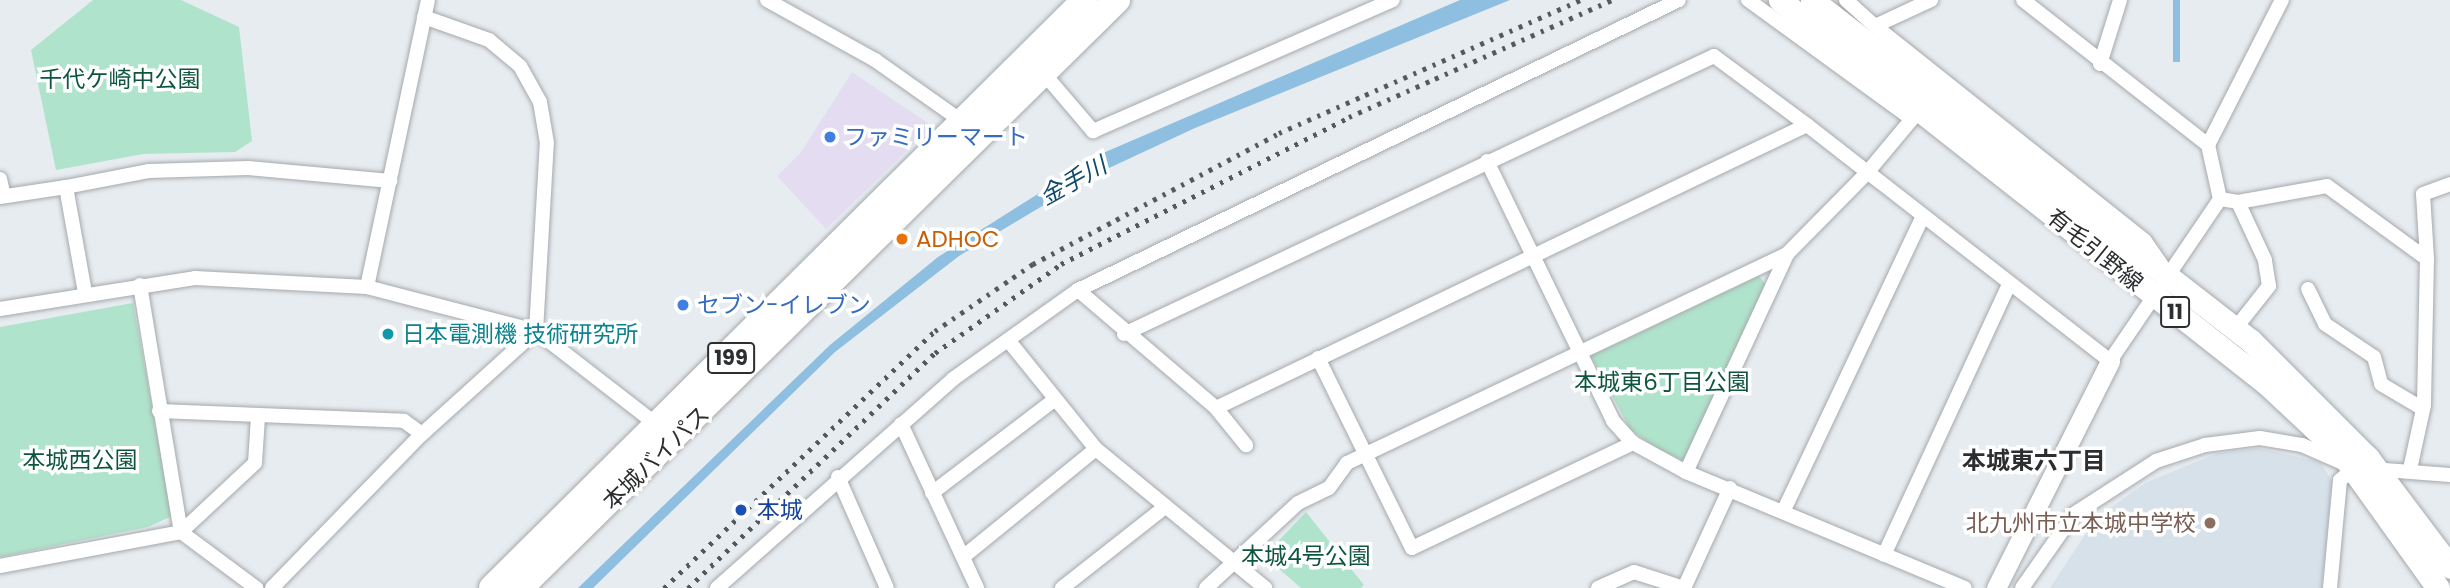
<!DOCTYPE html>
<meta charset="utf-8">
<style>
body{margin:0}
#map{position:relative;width:2450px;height:588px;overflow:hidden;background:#e7ecf0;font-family:Poppins,"Noto Sans JP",sans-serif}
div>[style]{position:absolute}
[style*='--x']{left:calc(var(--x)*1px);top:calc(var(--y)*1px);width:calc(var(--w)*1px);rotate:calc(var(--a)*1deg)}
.commercial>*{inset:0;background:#e4ddf2}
.built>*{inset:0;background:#d6e1ea}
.green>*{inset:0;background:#b0e3cb}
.water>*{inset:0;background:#8ebee0;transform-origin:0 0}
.roads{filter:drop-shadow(0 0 2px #a5a9ad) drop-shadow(0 0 2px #a5a9ad)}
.street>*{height:14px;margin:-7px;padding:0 7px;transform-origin:7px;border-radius:7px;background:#fff}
.secondary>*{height:19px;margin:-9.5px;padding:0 9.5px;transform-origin:9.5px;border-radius:9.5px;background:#fff}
.primary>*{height:23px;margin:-11.5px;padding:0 11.5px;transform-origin:11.5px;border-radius:11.5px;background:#fff}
.highway>*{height:26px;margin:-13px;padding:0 13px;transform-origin:13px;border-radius:13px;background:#fff}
.rail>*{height:5px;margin-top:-2.5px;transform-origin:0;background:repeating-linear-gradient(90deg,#56595b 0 3.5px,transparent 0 10.5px)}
.dots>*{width:19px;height:19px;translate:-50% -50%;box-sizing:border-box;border:4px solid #fff;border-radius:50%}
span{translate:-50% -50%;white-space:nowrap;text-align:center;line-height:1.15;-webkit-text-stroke:7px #fff;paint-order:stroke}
.shield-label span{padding:2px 5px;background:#fff;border:2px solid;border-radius:5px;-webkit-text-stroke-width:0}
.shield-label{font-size:21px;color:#2c2e30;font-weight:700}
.park-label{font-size:23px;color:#0d563d}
.shop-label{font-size:23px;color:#366cbe}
.left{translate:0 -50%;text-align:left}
.food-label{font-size:23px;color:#c56008}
.street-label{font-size:23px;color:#2c2e30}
.culture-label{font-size:23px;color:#0d838f}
.transit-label{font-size:23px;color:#164399}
.education-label{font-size:23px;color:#785e54}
.right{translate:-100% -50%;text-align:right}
.water-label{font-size:24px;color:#104a6b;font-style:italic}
.neighbourhood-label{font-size:24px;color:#2c2e30;font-weight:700}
</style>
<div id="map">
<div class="commercial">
<div style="clip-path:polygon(852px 72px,928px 123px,927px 131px,826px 229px,777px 176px,801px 152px)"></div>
</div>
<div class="built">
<div style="clip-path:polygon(2258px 448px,2320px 462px,2332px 481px,2322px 588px,2050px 588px,2096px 518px,2147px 482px,2218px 453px)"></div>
</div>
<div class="green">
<div style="clip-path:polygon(93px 0,181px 0,239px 27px,252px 141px,235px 152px,143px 154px,56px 170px,31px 50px)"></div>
<div style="clip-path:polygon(1759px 276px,1766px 285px,1684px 461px,1655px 447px,1630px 429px,1591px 356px)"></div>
<div style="clip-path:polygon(133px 303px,172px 516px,148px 527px,0 557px,0 327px)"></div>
<div style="clip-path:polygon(1306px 512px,1364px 585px,1361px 588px,1301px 588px,1264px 556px)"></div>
</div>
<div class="water">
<div style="clip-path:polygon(1460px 0,1510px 0,1195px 128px,1094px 175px,959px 256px,835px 352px,593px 588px,578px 588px,830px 345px,938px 257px,1103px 153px)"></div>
<div style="left:2173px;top:0;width:7px;height:62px"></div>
</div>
<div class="roads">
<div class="street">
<div style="--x:767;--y:0;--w:124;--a:29.1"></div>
<div style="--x:875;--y:60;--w:113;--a:35.2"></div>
<div style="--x:1846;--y:0;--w:39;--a:42"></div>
<div style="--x:1875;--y:26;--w:62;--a:-24.9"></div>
<div style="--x:1875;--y:26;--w:345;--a:38.5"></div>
<div style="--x:2145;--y:241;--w:28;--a:55"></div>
<div style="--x:2100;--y:64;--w:67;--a:-72.6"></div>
<div style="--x:1040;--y:69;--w:82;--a:49.5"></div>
<div style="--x:1093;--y:131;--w:327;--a:-23.6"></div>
<div style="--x:2208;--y:145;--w:163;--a:-63"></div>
<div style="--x:1487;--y:161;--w:289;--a:64.1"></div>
<div style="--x:1613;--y:421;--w:30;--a:48"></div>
<div style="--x:1633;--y:443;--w:60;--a:28.7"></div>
<div style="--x:1686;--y:472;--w:302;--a:22.6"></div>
<div style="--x:0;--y:179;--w:17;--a:77"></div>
<div style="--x:66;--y:187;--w:85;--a:-10.9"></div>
<div style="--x:149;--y:171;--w:99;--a:-1.7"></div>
<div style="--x:248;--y:168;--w:143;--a:5.2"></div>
<div style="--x:0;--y:197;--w:67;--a:-8.6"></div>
<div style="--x:66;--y:187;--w:108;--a:79.8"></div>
<div style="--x:2220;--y:199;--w:18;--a:9"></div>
<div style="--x:2238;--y:202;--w:90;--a:-10.2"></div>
<div style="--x:2327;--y:186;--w:124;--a:36.1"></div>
<div style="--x:2427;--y:259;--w:146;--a:91.2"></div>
<div style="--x:2424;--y:405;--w:66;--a:102.3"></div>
<div style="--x:2427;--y:259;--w:65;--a:-93.5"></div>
<div style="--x:2423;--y:194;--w:29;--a:-20"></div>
<div style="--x:140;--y:285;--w:250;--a:80.6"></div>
<div style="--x:181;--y:532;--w:94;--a:36.7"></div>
<div style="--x:367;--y:287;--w:293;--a:-78"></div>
<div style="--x:2308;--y:289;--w:39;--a:64"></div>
<div style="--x:2325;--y:324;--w:59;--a:34"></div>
<div style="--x:2374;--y:357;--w:28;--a:75"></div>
<div style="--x:2381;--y:384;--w:49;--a:30.8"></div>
<div style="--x:1078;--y:290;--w:182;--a:40.5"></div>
<div style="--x:1216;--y:408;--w:655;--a:-25.59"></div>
<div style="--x:1807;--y:125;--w:384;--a:37.9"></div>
<div style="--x:2110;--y:361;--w:196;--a:-55.8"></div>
<div style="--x:2220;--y:199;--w:55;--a:-102.5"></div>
<div style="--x:2208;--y:145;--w:235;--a:-141.9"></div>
<div style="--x:0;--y:309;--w:197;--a:-9"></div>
<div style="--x:195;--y:278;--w:172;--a:3"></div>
<div style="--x:367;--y:287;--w:175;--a:14.6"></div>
<div style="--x:536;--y:331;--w:158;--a:37.8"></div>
<div style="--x:2235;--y:329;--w:55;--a:-51.7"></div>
<div style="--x:2269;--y:286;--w:26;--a:-99"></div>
<div style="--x:2265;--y:260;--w:64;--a:-115"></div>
<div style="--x:1124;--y:334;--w:652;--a:-25.23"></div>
<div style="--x:1714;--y:56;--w:116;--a:36.6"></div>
<div style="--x:1008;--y:340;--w:140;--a:51.1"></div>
<div style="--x:1096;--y:449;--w:219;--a:39.4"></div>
<div style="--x:1318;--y:358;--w:212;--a:63.7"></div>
<div style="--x:1412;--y:548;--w:245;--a:-25.4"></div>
<div style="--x:1216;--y:408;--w:48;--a:51"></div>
<div style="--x:159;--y:411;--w:245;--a:2.3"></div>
<div style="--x:404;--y:421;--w:22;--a:36"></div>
<div style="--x:901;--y:424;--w:181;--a:65.1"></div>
<div style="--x:2372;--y:469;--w:78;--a:4.4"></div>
<div style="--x:1686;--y:472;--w:240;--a:-65.1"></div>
<div style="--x:838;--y:477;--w:121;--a:66.2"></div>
<div style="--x:932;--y:493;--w:153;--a:-37.3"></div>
<div style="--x:1783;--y:512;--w:325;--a:-64.7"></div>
<div style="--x:1884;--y:555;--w:298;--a:-65.2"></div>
<div style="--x:963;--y:557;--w:171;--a:-39.1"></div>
<div style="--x:0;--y:566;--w:184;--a:-10.6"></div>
<div style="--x:181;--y:532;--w:101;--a:-43"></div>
<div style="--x:255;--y:463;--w:46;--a:-86.3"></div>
<div style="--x:272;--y:588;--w:215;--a:-45.8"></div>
<div style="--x:422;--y:434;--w:154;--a:-42.1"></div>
<div style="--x:536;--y:331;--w:188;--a:-86.7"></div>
<div style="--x:547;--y:143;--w:42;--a:-99.7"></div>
<div style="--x:540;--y:102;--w:41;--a:-119.1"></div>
<div style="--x:520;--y:66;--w:40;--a:-140"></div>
<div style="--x:489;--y:40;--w:69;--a:-160.5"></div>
<div style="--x:717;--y:588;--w:315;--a:-41.5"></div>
<div style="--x:953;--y:379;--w:153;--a:-35.5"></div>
<div style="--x:1078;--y:290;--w:667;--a:-25.76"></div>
<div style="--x:1062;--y:588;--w:131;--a:-38.2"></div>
<div style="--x:1206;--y:588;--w:125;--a:-42.7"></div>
<div style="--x:1298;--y:503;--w:34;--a:-26"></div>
<div style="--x:1329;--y:488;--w:31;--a:-54"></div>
<div style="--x:1347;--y:463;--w:487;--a:-25.4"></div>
<div style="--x:1787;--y:254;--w:112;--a:-45.4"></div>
<div style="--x:1866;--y:174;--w:72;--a:-50.1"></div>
<div style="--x:1912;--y:119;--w:203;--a:-144"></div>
<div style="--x:1598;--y:588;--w:39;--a:-24"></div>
<div style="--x:1634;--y:572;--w:52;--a:17.7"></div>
<div style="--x:1684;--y:588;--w:110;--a:-65.3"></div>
<div style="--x:2022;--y:588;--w:90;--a:-54.9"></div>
<div style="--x:2074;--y:514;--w:98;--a:-32.9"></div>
<div style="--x:2156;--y:461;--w:52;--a:-18.1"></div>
<div style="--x:2205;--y:445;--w:55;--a:-7.3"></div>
<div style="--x:2260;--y:438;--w:43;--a:9.5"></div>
<div style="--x:2302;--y:445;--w:45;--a:23.7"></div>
<div style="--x:2330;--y:588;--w:108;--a:-84.7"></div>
<div style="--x:2340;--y:480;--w:18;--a:-38"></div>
</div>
<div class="secondary">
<div style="--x:1996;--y:588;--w:254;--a:-63.3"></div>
</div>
<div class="primary">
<div style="--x:1780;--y:0;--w:619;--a:38.24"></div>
<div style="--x:2266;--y:383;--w:104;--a:43.1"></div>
<div style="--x:2342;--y:454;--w:165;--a:54.4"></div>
<div style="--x:1812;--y:0;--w:556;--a:37.84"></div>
<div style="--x:2251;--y:341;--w:165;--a:45"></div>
<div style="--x:2368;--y:458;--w:136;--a:53"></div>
</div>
<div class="highway">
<div style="--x:492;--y:588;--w:835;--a:-44.76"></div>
<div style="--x:520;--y:588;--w:838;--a:-44.56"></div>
</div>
</div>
<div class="rail">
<div style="--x:664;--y:588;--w:373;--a:-43.5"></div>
<div style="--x:935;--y:331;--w:119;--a:-34.4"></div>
<div style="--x:1033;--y:264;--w:279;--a:-28"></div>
<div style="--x:1279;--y:133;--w:329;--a:-23.8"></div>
<div style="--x:688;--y:588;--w:341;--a:-43.6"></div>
<div style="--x:935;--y:353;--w:154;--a:-35.2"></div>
<div style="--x:1061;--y:264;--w:323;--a:-27"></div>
<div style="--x:1349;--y:117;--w:288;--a:-24"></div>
</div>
<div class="dots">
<div style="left:830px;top:137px;background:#3f7fe0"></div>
<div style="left:902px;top:239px;background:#e8710a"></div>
<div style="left:683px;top:305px;background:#3f7fe0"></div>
<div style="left:388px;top:334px;background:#0f9aa8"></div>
<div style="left:741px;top:510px;background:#1a4fb4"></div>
<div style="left:2210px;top:523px;background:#8d6e63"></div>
</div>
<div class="shield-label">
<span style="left:2175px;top:312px">11</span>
<span style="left:731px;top:358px">199</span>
</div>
<div class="park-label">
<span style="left:120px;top:79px">千代ケ崎中公園</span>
<span style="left:1662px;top:382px">本城東6丁目公園</span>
<span style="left:80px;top:460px">本城西公園</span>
<span style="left:1306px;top:556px">本城4号公園</span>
</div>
<div class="shop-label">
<span class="left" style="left:844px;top:137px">ファミリーマート</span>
<span class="left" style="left:697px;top:305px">セブン-イレブン</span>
</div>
<div class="food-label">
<span class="left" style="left:916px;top:239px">ADHOC</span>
</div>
<div class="street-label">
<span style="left:2095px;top:250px;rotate:39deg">有毛引野線</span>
<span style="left:656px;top:458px;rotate:-44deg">本城バイパス</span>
</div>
<div class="culture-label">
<span class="left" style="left:402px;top:334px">日本電測機 技術研究所</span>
</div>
<div class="transit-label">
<span class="left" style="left:757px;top:510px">本城</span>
</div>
<div class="education-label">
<span class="right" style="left:2196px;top:523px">北九州市立本城中学校</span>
</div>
<div class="water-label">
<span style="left:1073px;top:181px;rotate:-29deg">金手川</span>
</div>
<div class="neighbourhood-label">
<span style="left:2034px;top:461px">本城東六丁目</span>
</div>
</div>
